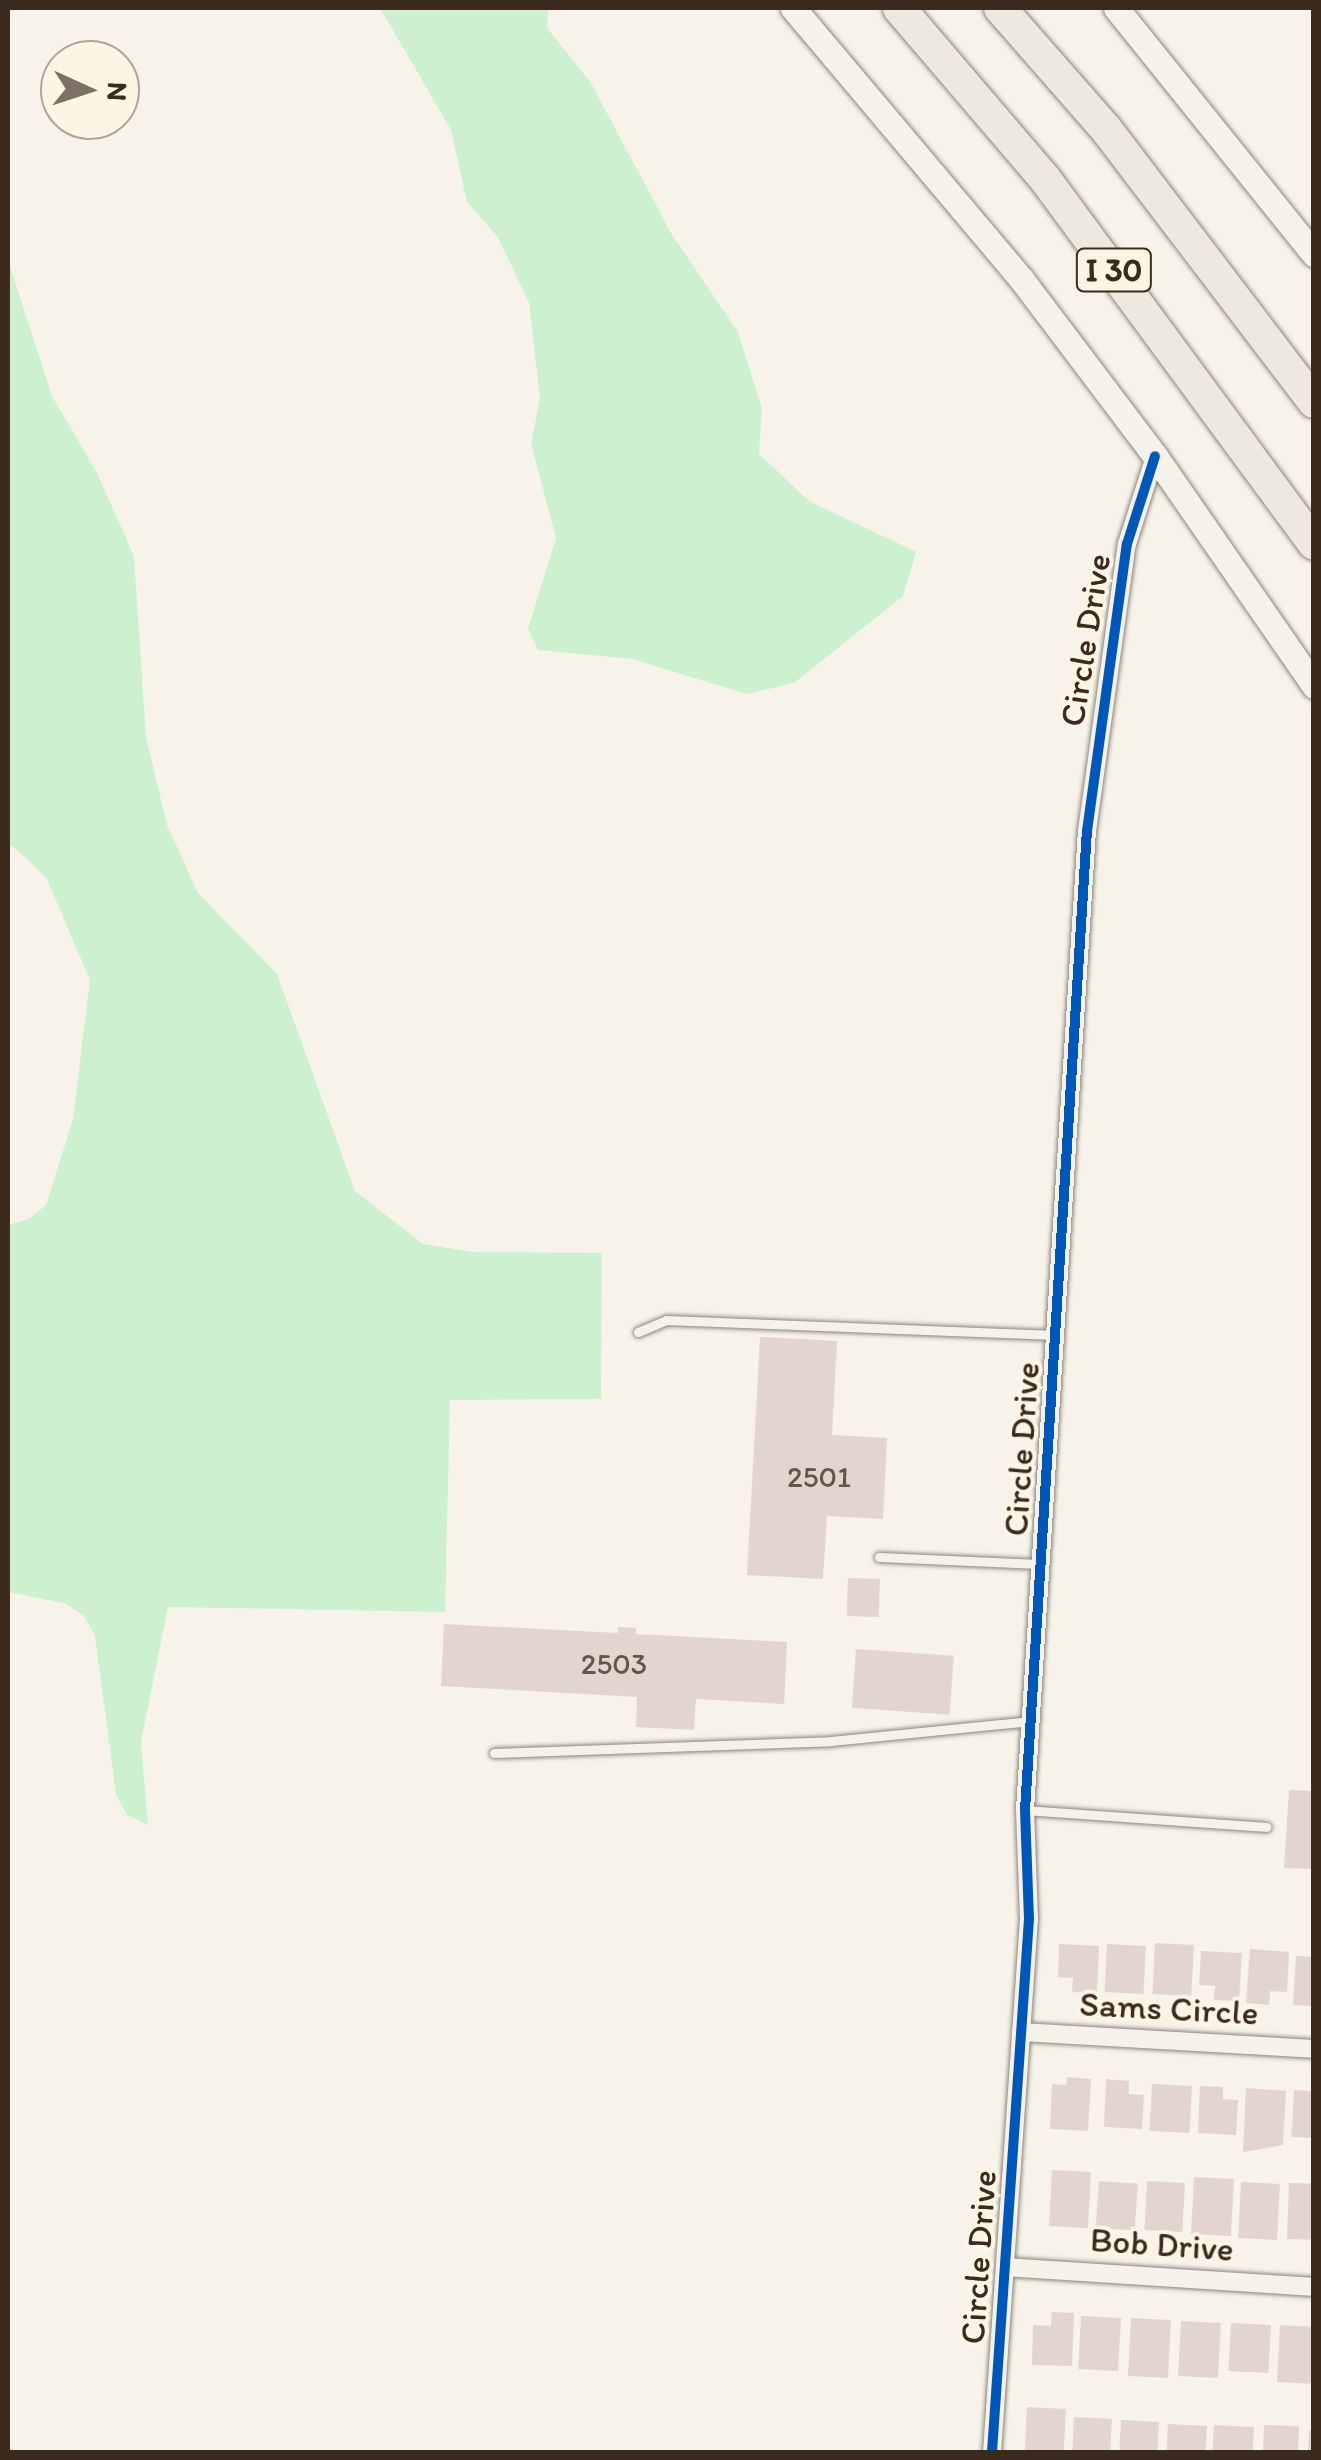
<!DOCTYPE html>
<style>
body{margin:0}
#map{position:relative;width:1321px;height:2460px;overflow:hidden;background:#f7f3ea;font-family:Itim,sans-serif}
div>[style]{position:absolute}
[style*='--x']{left:calc(var(--x)*1px);top:calc(var(--y)*1px);width:calc(var(--w)*1px);rotate:calc(var(--a)*1deg)}
.green>*{inset:0;background:#cdf1d0}
.building>*{inset:0;background:#e2d5ce;transform-origin:0 0}
.roads{filter:drop-shadow(0 0 2px #8b867f) drop-shadow(0 0 2px #8b867f)}
.service>*{height:9px;margin:-4.5px;padding:0 4.5px;transform-origin:4.5px;border-radius:4.5px;background:#f5f2ec}
.minor>*{height:18px;margin:-9px;padding:0 9px;transform-origin:9px;border-radius:9px;background:#f5f2ec}
.secondary>*{height:25px;margin:-12.5px;padding:0 12.5px;transform-origin:12.5px;border-radius:12.5px;background:#f5f2ec}
.motorway>*{height:32px;margin:-16px;padding:0 16px;transform-origin:16px;border-radius:16px;background:#eee9df}
.cycleway>*{height:10px;margin:-5px;padding:0 5px;transform-origin:5px;border-radius:5px;background:#0057b8}
span{translate:-50% -50%;white-space:nowrap;text-align:center;line-height:1.15;-webkit-text-stroke:8px #fcf5e5;paint-order:stroke}
.number-label{font-size:30px;color:#65554a}
.number-label span{-webkit-text-stroke-width:0}
.shield-label span{padding:2px 8px;background:#fcf5e5;border:2px solid;border-radius:8px;-webkit-text-stroke-width:0}
.shield-label{font-size:32px;color:#3b2a1e;font-weight:700}
.street-label{font-size:35px;color:#3b2a1e}
.frame{position:absolute;inset:0;border:10px solid #3b2a1e;pointer-events:none}
.north{position:absolute;left:40px;top:40px;width:100px;height:100px;box-sizing:border-box;background:#fcf5e5;border:2px solid #afa495;border-radius:50%;rotate:93deg;font-size:28px;font-weight:700;line-height:40px;text-align:center;color:#3b2a1e}
.north::after{content:'';display:block;margin:auto;width:35px;height:45px;background:#7d7065;clip-path:polygon(50% 0,100% 100%,50% 72%,0 100%)}
</style>
<div id="map">
<div class="green">
<div style="clip-path:polygon(380px 8px,548px 8px,547px 28px,591px 83px,671px 233px,738px 332px,762px 409px,759px 454px,809px 501px,916px 552px,903px 596px,794px 683px,747px 694px,632px 659px,538px 650px,528px 629px,556px 538px,531px 444px,540px 398px,529px 303px,498px 237px,467px 202px,451px 130px)"></div>
<div style="clip-path:polygon(8px 260px,52px 396px,96px 471px,134px 556px,146px 737px,167px 825px,198px 893px,277px 974px,355px 1191px,423px 1244px,473px 1252px,602px 1253px,601px 1399px,450px 1400px,445px 1612px,168px 1607px,141px 1742px,148px 1825px,127px 1815px,116px 1794px,95px 1636px,84px 1616px,64px 1603px,8px 1592px,8px 1225px,29px 1219px,46px 1205px,73px 1119px,90px 980px,46px 877px,8px 842px)"></div>
</div>
<div class="building">
<div style="clip-path:polygon(760px 1337px,837px 1341px,832px 1435px,887px 1438px,883px 1519px,827px 1516px,823px 1579px,747px 1575px)"></div>
<div style="left:848px;top:1578px;width:32px;height:38px;rotate:2deg"></div>
<div style="clip-path:polygon(444px 1624px,618px 1633px,618px 1627px,636px 1628px,636px 1634px,787px 1642px,784px 1704px,696px 1699px,694px 1730px,636px 1727px,637px 1697px,441px 1686px)"></div>
<div style="left:856px;top:1649px;width:98px;height:59px;rotate:4deg"></div>
<div style="clip-path:polygon(1289px 1790px,1314px 1791px,1314px 1869px,1284px 1868px)"></div>
<div style="left:1155px;top:1943px;width:39px;height:51px;rotate:3deg"></div>
<div style="clip-path:polygon(1059px 1944px,1099px 1946px,1097px 1993px,1072px 1992px,1073px 1978px,1058px 1977px)"></div>
<div style="left:1107px;top:1944px;width:39px;height:48px;rotate:3deg"></div>
<div style="clip-path:polygon(1250px 1949px,1289px 1952px,1287px 1992px,1270px 1991px,1269px 2005px,1246px 2003px)"></div>
<div style="clip-path:polygon(1201px 1951px,1242px 1953px,1239px 2001px,1214px 2000px,1215px 1986px,1199px 1985px)"></div>
<div style="clip-path:polygon(1296px 1956px,1314px 1957px,1314px 2006px,1293px 2005px)"></div>
<div style="clip-path:polygon(1067px 2077px,1091px 2079px,1088px 2131px,1050px 2129px,1052px 2084px,1066px 2085px)"></div>
<div style="clip-path:polygon(1106px 2079px,1129px 2081px,1129px 2094px,1144px 2095px,1142px 2129px,1104px 2127px)"></div>
<div style="left:1152px;top:2084px;width:40px;height:47px;rotate:3deg"></div>
<div style="clip-path:polygon(1200px 2086px,1223px 2087px,1223px 2099px,1238px 2100px,1236px 2135px,1198px 2133px)"></div>
<div style="clip-path:polygon(1246px 2088px,1286px 2091px,1283px 2145px,1243px 2152px)"></div>
<div style="left:1294px;top:2090px;width:20px;height:47px;rotate:3deg"></div>
<div style="left:1052px;top:2170px;width:39px;height:56px;rotate:3deg"></div>
<div style="left:1194px;top:2177px;width:40px;height:57px;rotate:3deg"></div>
<div style="left:1099px;top:2181px;width:39px;height:47px;rotate:4deg"></div>
<div style="left:1147px;top:2181px;width:38px;height:49px;rotate:3deg"></div>
<div style="left:1241px;top:2182px;width:39px;height:56px;rotate:3deg"></div>
<div style="left:1289px;top:2183px;width:25px;height:56px;rotate:2deg"></div>
<div style="clip-path:polygon(1052px 2312px,1074px 2313px,1072px 2366px,1032px 2365px,1033px 2325px,1051px 2326px)"></div>
<div style="left:1081px;top:2316px;width:40px;height:53px;rotate:3deg"></div>
<div style="left:1131px;top:2318px;width:40px;height:58px;rotate:3deg"></div>
<div style="left:1181px;top:2321px;width:40px;height:55px;rotate:3deg"></div>
<div style="left:1231px;top:2323px;width:40px;height:48px;rotate:3deg"></div>
<div style="left:1280px;top:2325px;width:34px;height:57px;rotate:3deg"></div>
<div style="left:1027px;top:2407px;width:39px;height:45px;rotate:3deg"></div>
<div style="left:1074px;top:2417px;width:38px;height:35px;rotate:3deg"></div>
<div style="left:1121px;top:2420px;width:38px;height:32px;rotate:3deg"></div>
<div style="left:1168px;top:2424px;width:39px;height:28px;rotate:3deg"></div>
<div style="left:1214px;top:2425px;width:40px;height:27px;rotate:3deg"></div>
<div style="left:1264px;top:2425px;width:35px;height:27px;rotate:2deg"></div>
<div style="clip-path:polygon(1309px 2431px,1314px 2431px,1314px 2452px,1308px 2452px)"></div>
</div>
<div class="roads">
<div class="service">
<div style="--x:638;--y:1332;--w:30;--a:-23"></div>
<div style="--x:666;--y:1320;--w:390;--a:2.2"></div>
<div style="--x:879;--y:1557;--w:161;--a:2.5"></div>
<div style="--x:494;--y:1753;--w:337;--a:-2"></div>
<div style="--x:831;--y:1741;--w:201;--a:-5.7"></div>
<div style="--x:1025;--y:1810;--w:242;--a:4"></div>
</div>
<div class="minor">
<div style="--x:1021;--y:2032;--w:293;--a:3.3"></div>
<div style="--x:1005;--y:2267;--w:310;--a:3.7"></div>
<div style="--x:992;--y:2452;--w:534;--a:-86.03"></div>
<div style="--x:1029;--y:1919;--w:109;--a:-92.1"></div>
<div style="--x:1025;--y:1810;--w:981;--a:-86.38"></div>
<div style="--x:1087;--y:831;--w:290;--a:-82.1"></div>
<div style="--x:1127;--y:544;--w:92;--a:-72.3"></div>
</div>
<div class="secondary">
<div style="--x:793;--y:8;--w:356;--a:49.9"></div>
<div style="--x:1022;--y:280;--w:221;--a:52.9"></div>
<div style="--x:1155;--y:456;--w:280;--a:55.3"></div>
<div style="--x:1116;--y:8;--w:316;--a:51.2"></div>
</div>
<div class="motorway">
<div style="--x:899;--y:8;--w:225;--a:49.5"></div>
<div style="--x:1045;--y:179;--w:453;--a:53.6"></div>
<div style="--x:1000;--y:8;--w:161;--a:48.8"></div>
<div style="--x:1106;--y:129;--w:343;--a:52.7"></div>
</div>
</div>
<div class="cycleway">
<div style="--x:992;--y:2452;--w:534;--a:-86.03"></div>
<div style="--x:1029;--y:1919;--w:109;--a:-92.1"></div>
<div style="--x:1025;--y:1810;--w:981;--a:-86.38"></div>
<div style="--x:1087;--y:831;--w:290;--a:-82.1"></div>
<div style="--x:1127;--y:544;--w:92;--a:-72.3"></div>
</div>
<div class="number-label">
<span style="left:819px;top:1477px">2501</span>
<span style="left:614px;top:1664px">2503</span>
</div>
<div class="shield-label">
<span style="left:1114px;top:270px">I 30</span>
</div>
<div class="street-label">
<span style="left:1085px;top:640px;rotate:-81deg">Circle Drive</span>
<span style="left:1021px;top:1449px;rotate:-86deg">Circle Drive</span>
<span style="left:1169px;top:2008px;rotate:3deg">Sams Circle</span>
<span style="left:1162px;top:2244px;rotate:4deg">Bob Drive</span>
<span style="left:978px;top:2257px;rotate:-86deg">Circle Drive</span>
</div>
<div class="frame"></div>
<div class="north">N</div>
</div>
